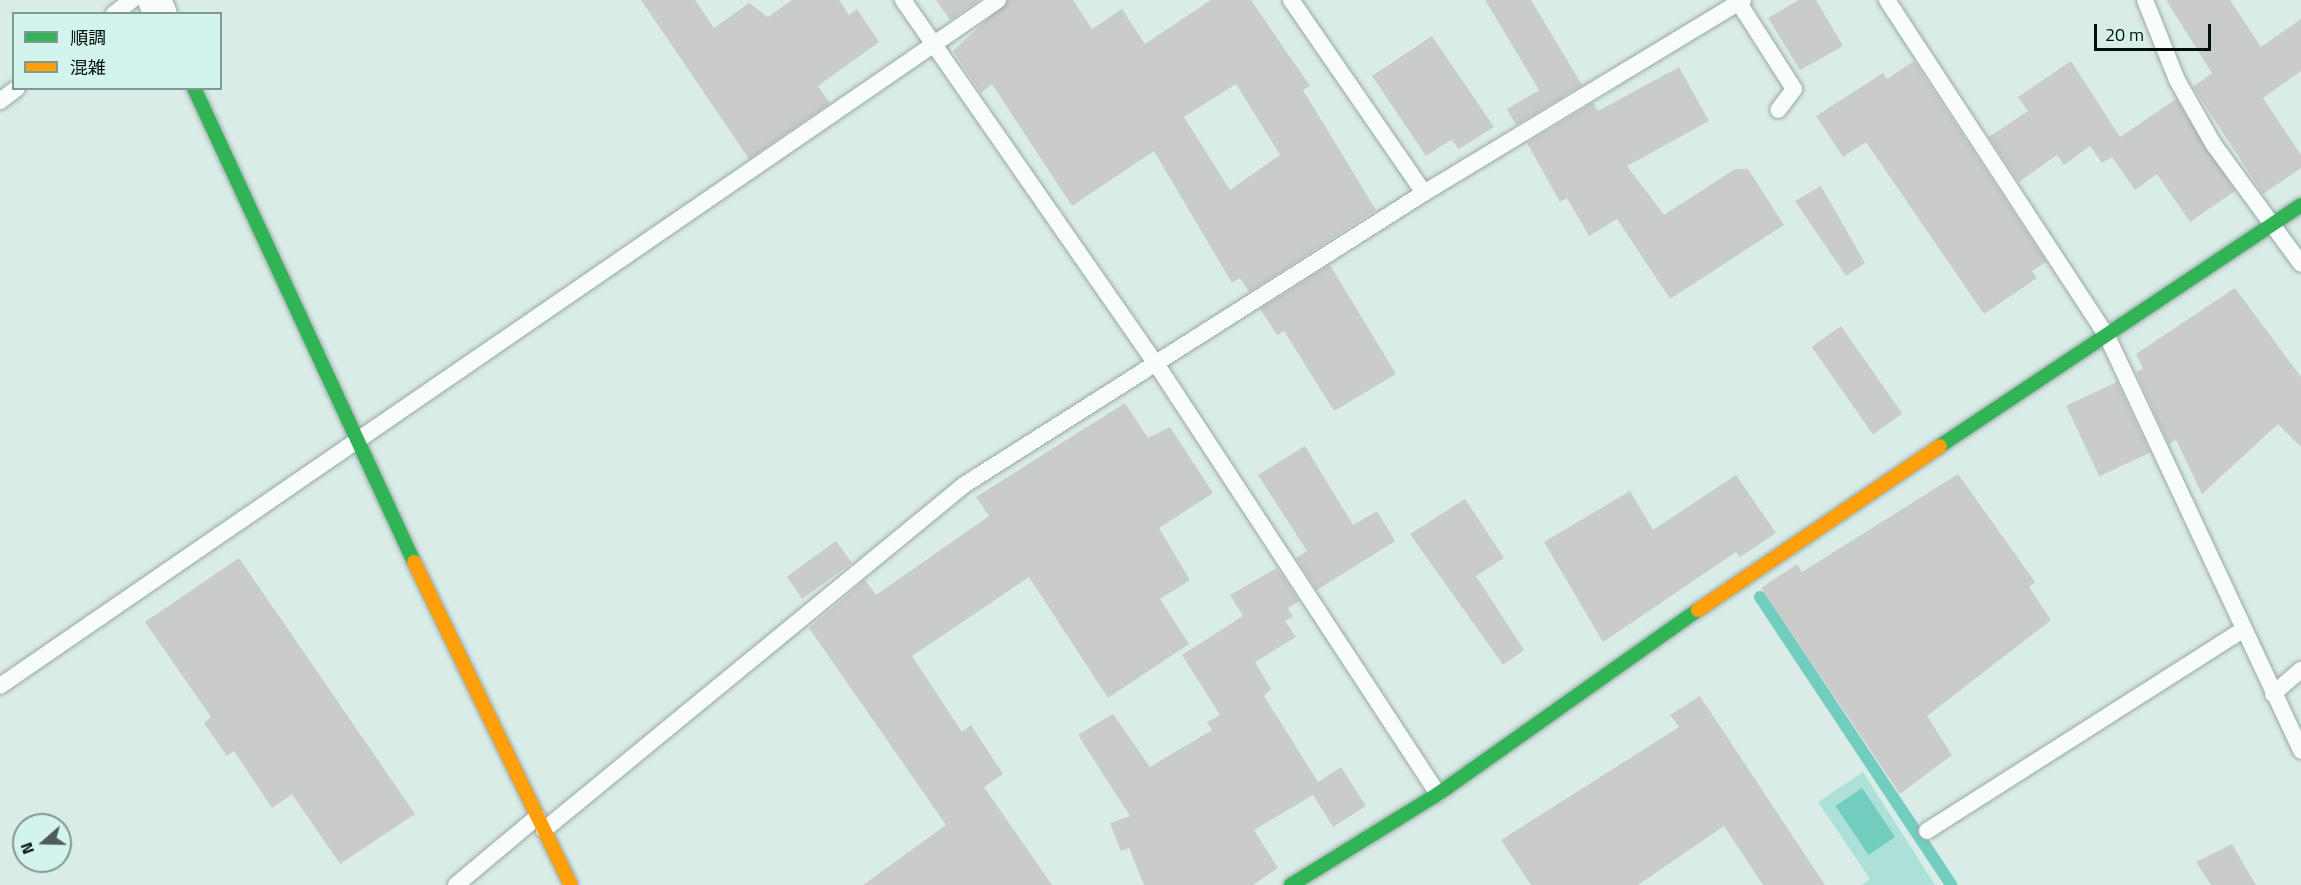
<!DOCTYPE html>
<meta charset="utf-8">
<style>
body{margin:0}
#map{position:relative;width:2301px;height:885px;overflow:hidden;background:#daece8;font-family:"Titillium Web","Noto Sans JP",sans-serif}
div>[style]{position:absolute}
[style*='--x']{left:calc(var(--x)*1px);top:calc(var(--y)*1px);width:calc(var(--w)*1px);rotate:calc(var(--a)*1deg)}
.green>*{inset:0;background:#ade0d6}
.water>*{inset:0;background:#72cdbe;transform-origin:0 0}
.stream>*{height:12px;margin:-6px;padding:0 6px;transform-origin:6px;border-radius:6px;background:#72cdbe}
.building>*{inset:0;background:#caccca;transform-origin:0 0}
.roads{filter:drop-shadow(0 0 2px #9aa8a4) drop-shadow(0 0 2px #9aa8a4)}
.lane>*{height:16px;margin:-8px;padding:0 8px;transform-origin:8px;border-radius:8px;background:#f9fcfc}
.street>*{height:33px;margin:-16.5px;padding:0 16.5px;transform-origin:16.5px;border-radius:16.5px;background:#f9fcfc}
.fast>*{height:14px;margin:-7px;padding:0 7px;transform-origin:7px;border-radius:7px;background:#30b455}
.slow>*{height:14px;margin:-7px;padding:0 7px;transform-origin:7px;border-radius:7px;background:#ff9f0a}
span{translate:-50% -50%;white-space:nowrap;text-align:center;line-height:1.15;-webkit-text-stroke:5px #d2f4ec;paint-order:stroke}
.legend{position:absolute;left:12px;top:12px;width:210px;height:78px;box-sizing:border-box;background:#d2f4ec;border:2px solid #809993;margin:0;padding:8px 10px;list-style:none;font-size:18px;color:#04100d}
.legend li{display:flex;align-items:center;gap:12px;height:30px}
.legend b{width:30px;border:2px solid #809993}
.north{position:absolute;left:12px;top:813px;width:60px;height:60px;box-sizing:border-box;background:#d2f4ec;border:2px solid #809993;border-radius:50%;rotate:250deg;font-size:16px;font-weight:700;line-height:24px;text-align:center;color:#04100d}
.north::after{content:'';display:block;margin:auto;width:21px;height:27px;background:#4f5d5a;clip-path:polygon(50% 0,100% 100%,50% 72%,0 100%)}
.scale{position:absolute;left:2094px;top:24px;width:117px;height:27px;box-sizing:border-box;border:3px solid #04100d;border-top:0;padding-left:8px;font-size:18px;line-height:21px;white-space:nowrap;color:#04100d;-webkit-text-stroke:4px #d2f4ec;paint-order:stroke}
</style>
<div id="map">
<div class="green">
<div style="clip-path:polygon(1863px 772px,1935px 885px,1861px 885px,1870px 879px,1818px 802px)"></div>
</div>
<div class="water">
<div style="left:1862px;top:788px;width:59px;height:32px;rotate:56deg"></div>
</div>
<div class="stream">
<div style="--x:1760;--y:597;--w:346;--a:56.4"></div>
</div>
<div class="building">
<div style="clip-path:polygon(641px 0,695px 0,714px 28px,749px 3px,768px 17px,792px 0,839px 0,849px 15px,857px 9px,879px 42px,818px 86px,830px 103px,749px 159px)"></div>
<div style="clip-path:polygon(936px 0,979px 0,950px 20px)"></div>
<div style="clip-path:polygon(evenodd,1008px 0,1073px 0,1092px 29px,1122px 9px,1145px 44px,1211px 0,1251px 0,1310px 86px,1303px 90px,1376px 210px,1249px 292px,1240px 278px,1232px 283px,1154px 151px,1072px 206px,992px 84px,981px 93px,953px 51px,1008px 0,1236px 84px,1280px 155px,1230px 190px,1184px 117px,1236px 84px)"></div>
<div style="clip-path:polygon(1485px 0,1531px 0,1582px 85px,1516px 125px,1507px 109px,1539px 90px)"></div>
<div style="clip-path:polygon(1799px 0,1816px 0,1843px 46px,1800px 70px,1768px 18px)"></div>
<div style="clip-path:polygon(2166px 0,2230px 0,2261px 47px,2301px 19px,2301px 71px,2263px 98px,2301px 155px,2301px 168px,2263px 194px,2193px 87px,2212px 73px)"></div>
<div style="clip-path:polygon(1432px 36px,1494px 127px,1459px 149px,1451px 140px,1426px 156px,1372px 76px)"></div>
<div style="clip-path:polygon(1914px 61px,2046px 262px,2032px 271px,2037px 278px,1984px 314px,1866px 142px,1843px 157px,1816px 116px,1883px 73px,1887px 79px)"></div>
<div style="clip-path:polygon(2071px 61px,2120px 137px,2176px 99px,2235px 191px,2190px 222px,2157px 174px,2135px 190px,2112px 157px,2102px 163px,2090px 146px,2064px 165px,2057px 155px,2019px 182px,1989px 137px,2028px 111px,2018px 97px)"></div>
<div style="clip-path:polygon(1679px 67px,1709px 121px,1627px 166px,1664px 215px,1735px 169px,1748px 169px,1784px 225px,1670px 299px,1617px 219px,1589px 236px,1567px 198px,1560px 202px,1527px 143px,1593px 103px,1598px 111px)"></div>
<div style="clip-path:polygon(1821px 186px,1865px 263px,1846px 276px,1795px 201px)"></div>
<div style="clip-path:polygon(1330px 265px,1396px 374px,1334px 411px,1284px 331px,1277px 335px,1260px 309px)"></div>
<div style="clip-path:polygon(2235px 288px,2301px 377px,2301px 447px,2278px 424px,2202px 494px,2176px 440px,2169px 444px,2136px 372px,2143px 369px,2136px 354px)"></div>
<div style="left:1841px;top:326px;width:107px;height:36px;rotate:55deg"></div>
<div style="left:2117px;top:382px;width:78px;height:56px;rotate:65deg"></div>
<div style="clip-path:polygon(1125px 403px,1148px 438px,1170px 427px,1213px 493px,1159px 528px,1190px 580px,1160px 599px,1189px 644px,1108px 698px,1029px 577px,912px 656px,962px 732px,971px 725px,1003px 774px,984px 787px,1052px 885px,863px 885px,946px 825px,809px 628px,865px 580px,876px 595px,989px 516px,976px 497px)"></div>
<div style="clip-path:polygon(1305px 446px,1353px 525px,1377px 511px,1395px 541px,1317px 590px,1296px 558px,1307px 551px,1258px 475px)"></div>
<div style="clip-path:polygon(1958px 474px,2035px 582px,2029px 587px,2051px 620px,1927px 716px,1952px 755px,1900px 794px,1761px 588px,1797px 564px,1802px 572px)"></div>
<div style="clip-path:polygon(1736px 475px,1776px 533px,1740px 557px,1736px 552px,1603px 642px,1544px 542px,1630px 491px,1653px 530px)"></div>
<div style="clip-path:polygon(1465px 499px,1504px 558px,1476px 576px,1524px 650px,1503px 665px,1410px 534px)"></div>
<div style="left:836px;top:541px;width:27px;height:61px;rotate:54deg"></div>
<div style="clip-path:polygon(239px 558px,415px 814px,340px 864px,292px 794px,272px 808px,234px 751px,227px 756px,204px 723px,211px 717px,145px 622px)"></div>
<div style="clip-path:polygon(1277px 568px,1299px 601px,1288px 608px,1293px 617px,1285px 621px,1296px 637px,1255px 662px,1271px 689px,1264px 696px,1318px 782px,1341px 767px,1366px 806px,1333px 827px,1313px 795px,1254px 830px,1278px 868px,1253px 885px,1144px 885px,1129px 848px,1121px 851px,1110px 823px,1130px 816px,1078px 735px,1113px 714px,1150px 767px,1212px 730px,1207px 722px,1220px 715px,1182px 655px,1243px 616px,1230px 595px)"></div>
<div style="clip-path:polygon(1700px 696px,1825px 885px,1763px 885px,1724px 826px,1638px 885px,1531px 885px,1501px 840px,1679px 727px,1670px 715px)"></div>
<div style="clip-path:polygon(2232px 844px,2256px 885px,2211px 885px,2196px 862px)"></div>
</div>
<div class="roads">
<div class="lane">
<div style="--x:903;--y:0;--w:441;--a:55.2"></div>
<div style="--x:1155;--y:362;--w:516;--a:56.77"></div>
<div style="--x:1291;--y:0;--w:234;--a:55.4"></div>
<div style="--x:1887;--y:0;--w:402;--a:56.8"></div>
<div style="--x:2107;--y:336;--w:458;--a:64.9"></div>
<div style="--x:2145;--y:0;--w:86;--a:68.2"></div>
<div style="--x:2177;--y:80;--w:75;--a:60.4"></div>
<div style="--x:2214;--y:145;--w:147;--a:53.8"></div>
<div style="--x:1739;--y:3;--w:102;--a:57.4"></div>
<div style="--x:1794;--y:89;--w:26;--a:127"></div>
<div style="--x:114;--y:14;--w:23;--a:-38"></div>
<div style="--x:0;--y:101;--w:21;--a:-37"></div>
<div style="--x:0;--y:686;--w:1211;--a:-34.5"></div>
<div style="--x:2273;--y:694;--w:37;--a:-41"></div>
<div style="--x:544;--y:830;--w:544;--a:-39.4"></div>
<div style="--x:964;--y:485;--w:545;--a:-32.41"></div>
<div style="--x:1424;--y:193;--w:373;--a:-31.2"></div>
<div style="--x:1927;--y:831;--w:375;--a:-32.5"></div>
<div style="--x:456;--y:885;--w:106;--a:-40"></div>
</div>
<div class="street">
<div style="--x:154;--y:0;--w:15;--a:67"></div>
</div>
<div class="fast">
<div style="--x:194;--y:88;--w:523;--a:65.1"></div>
<div style="--x:1940;--y:446;--w:434;--a:-33.7"></div>
<div style="--x:1291;--y:885;--w:173;--a:-31.8"></div>
<div style="--x:1438;--y:794;--w:319;--a:-35.3"></div>
</div>
<div class="slow">
<div style="--x:414;--y:562;--w:359;--a:64.1"></div>
<div style="--x:1698;--y:610;--w:292;--a:-34.1"></div>
</div>
</div>
<ul class="legend">
<li><b style="height:8px;background:#30b455"></b>順調</li>
<li><b style="height:8px;background:#ff9f0a"></b>混雑</li>
</ul>
<div class="north">N</div>
<div class="scale">20 m</div>
</div>
